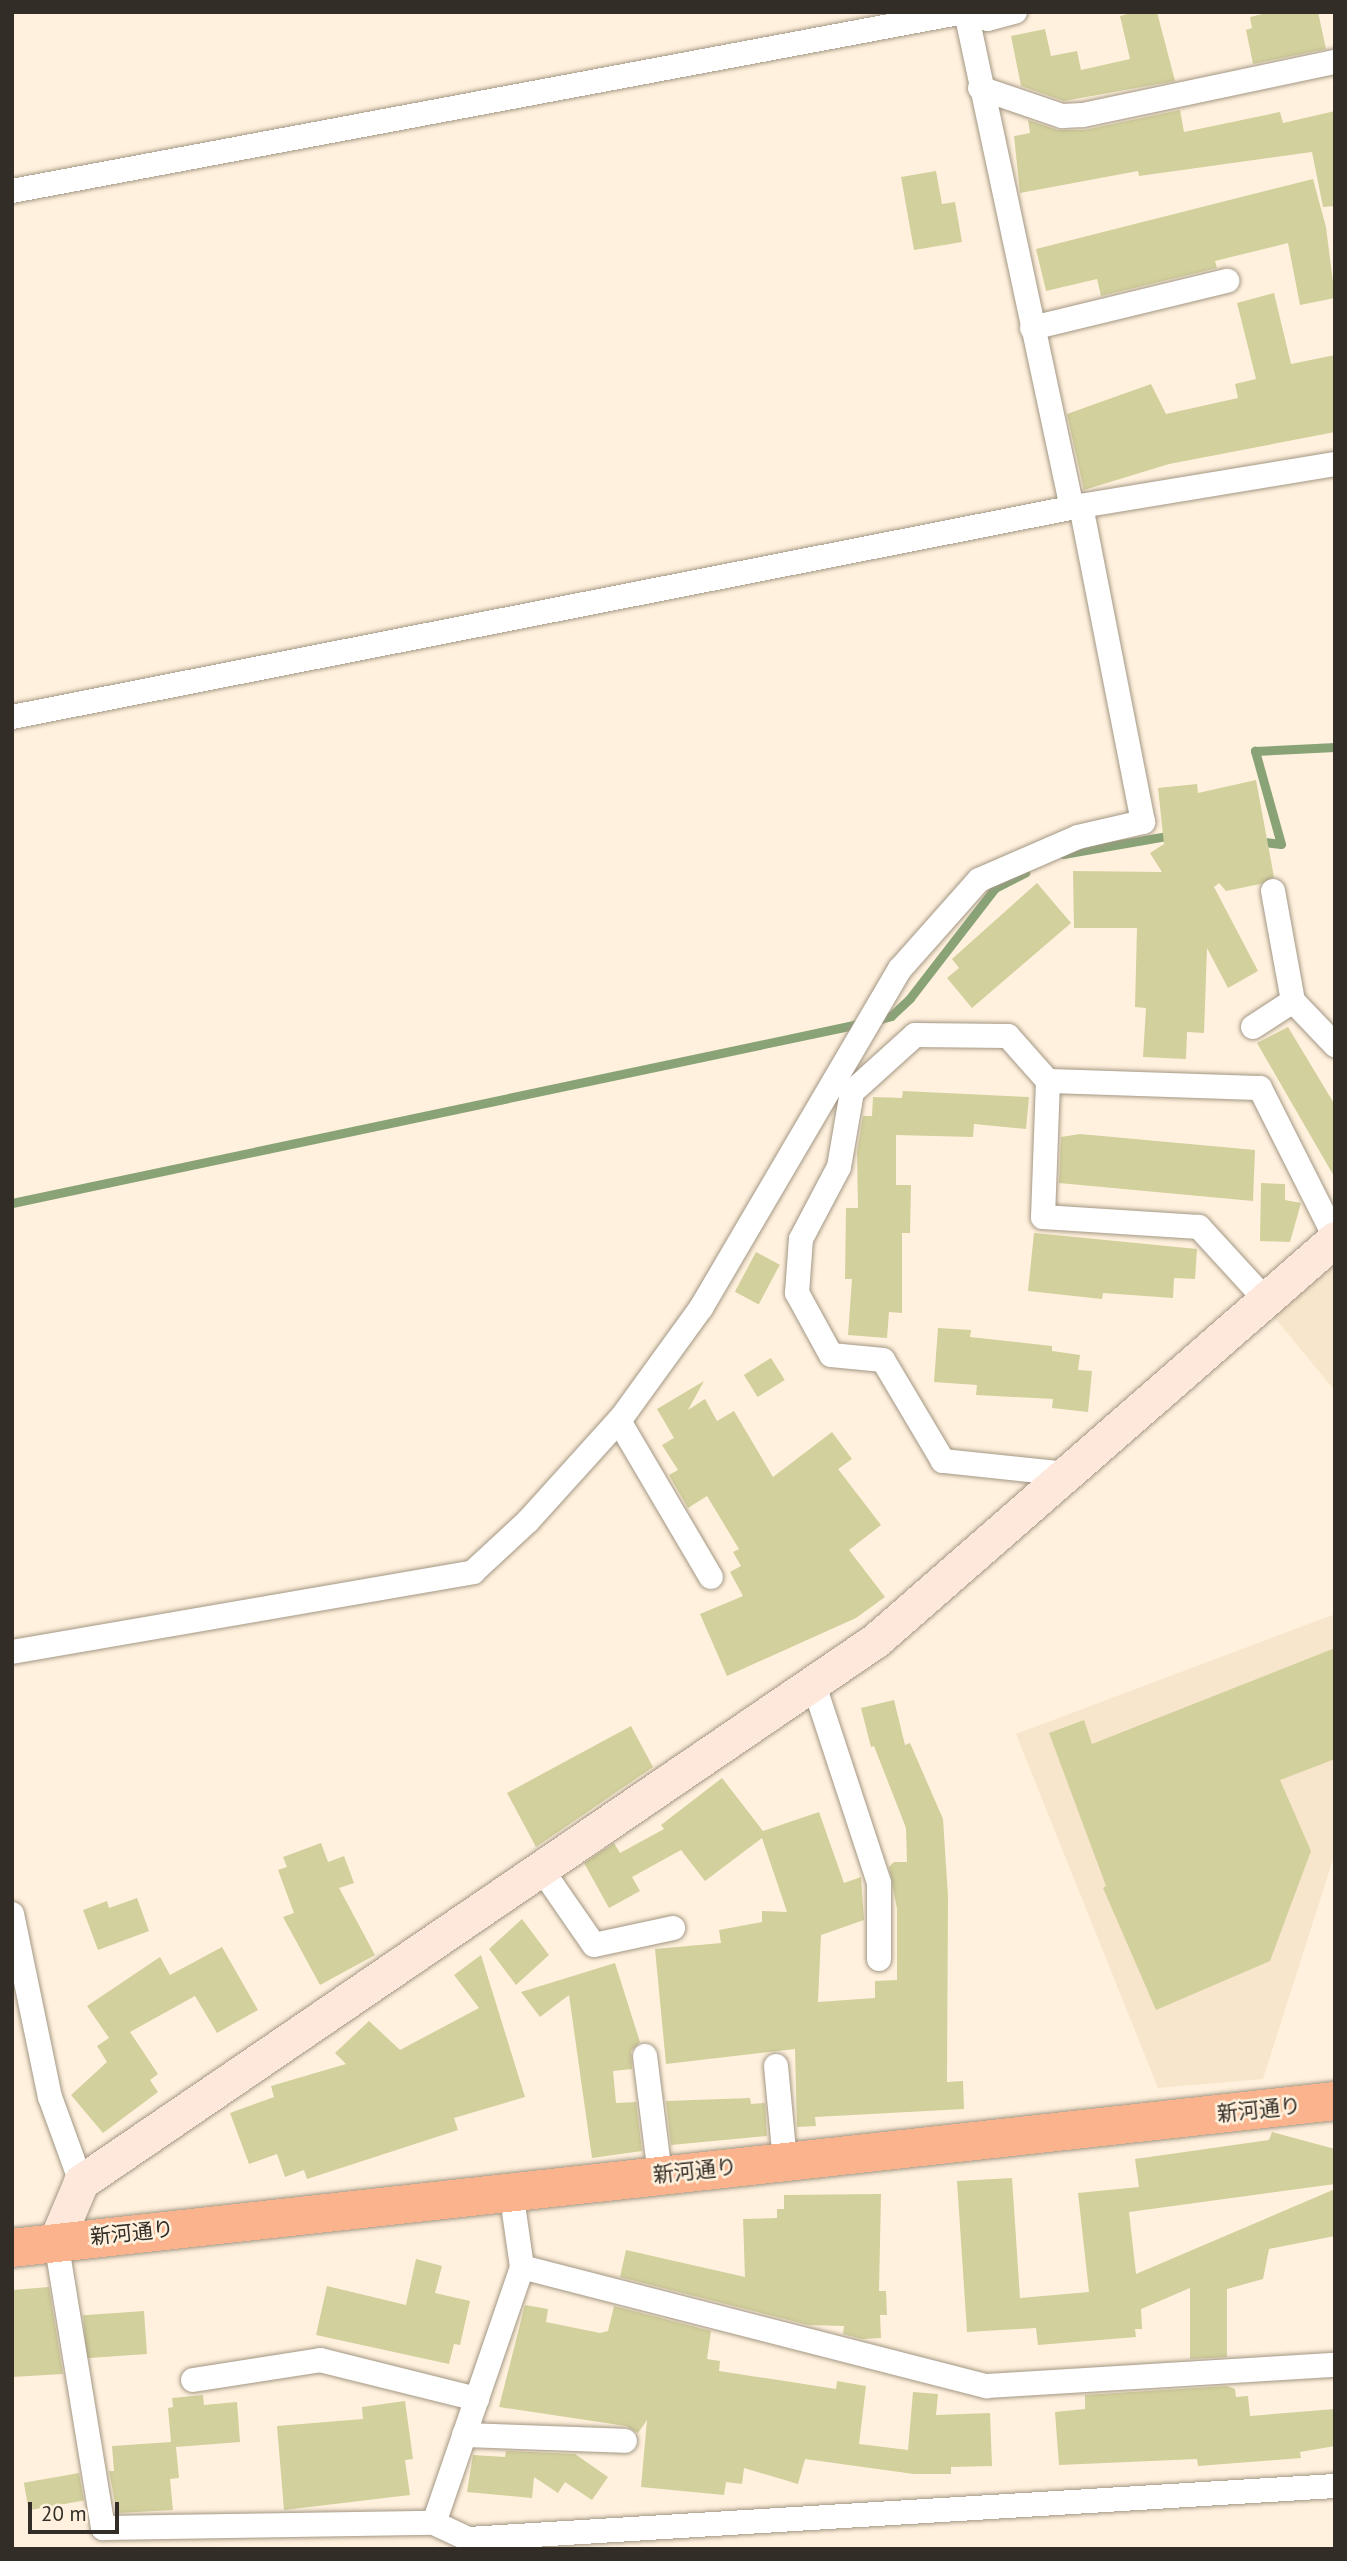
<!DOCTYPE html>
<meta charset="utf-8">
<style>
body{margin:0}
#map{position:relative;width:1347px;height:2561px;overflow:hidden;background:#fff1dd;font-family:"PT Sans","Noto Sans JP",sans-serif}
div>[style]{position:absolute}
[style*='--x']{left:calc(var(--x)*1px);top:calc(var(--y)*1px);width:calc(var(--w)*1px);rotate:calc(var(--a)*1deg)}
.built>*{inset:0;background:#f8e6cc}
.stream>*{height:9px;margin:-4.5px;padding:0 4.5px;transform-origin:4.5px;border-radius:4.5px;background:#89a377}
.building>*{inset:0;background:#d2d09c;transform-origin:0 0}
.roads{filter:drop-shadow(0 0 2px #a39784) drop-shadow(0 0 2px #a39784)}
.street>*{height:24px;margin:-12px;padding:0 12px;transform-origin:12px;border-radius:12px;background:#fff}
.secondary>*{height:35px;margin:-17.5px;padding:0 17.5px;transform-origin:17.5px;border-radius:17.5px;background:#fee8dc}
.highway>*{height:38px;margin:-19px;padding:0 19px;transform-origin:19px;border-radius:19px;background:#fab38c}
span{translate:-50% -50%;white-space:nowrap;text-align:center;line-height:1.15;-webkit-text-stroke:5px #fff1dd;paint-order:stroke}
.street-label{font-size:21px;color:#322d26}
.frame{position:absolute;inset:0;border:14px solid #322d26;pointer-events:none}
.scale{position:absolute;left:28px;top:2502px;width:91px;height:32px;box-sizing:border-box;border:4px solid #322d26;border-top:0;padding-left:9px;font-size:21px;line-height:24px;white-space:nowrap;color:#322d26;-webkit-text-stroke:5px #fff1dd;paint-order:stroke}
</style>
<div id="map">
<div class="built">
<div style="clip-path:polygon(1335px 1260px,1335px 1391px,1274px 1317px)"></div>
<div style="clip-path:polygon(1335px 1614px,1335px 1853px,1263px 2079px,1158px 2088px,1016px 1734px)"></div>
</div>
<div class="stream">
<div style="--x:1256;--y:841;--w:25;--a:7"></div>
<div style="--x:1281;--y:844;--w:97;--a:-105.6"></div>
<div style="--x:1255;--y:751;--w:80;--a:-2.9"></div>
<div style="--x:1063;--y:854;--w:112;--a:-9.8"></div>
<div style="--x:877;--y:1020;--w:15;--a:-16"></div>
<div style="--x:891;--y:1016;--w:26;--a:-43"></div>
<div style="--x:910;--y:998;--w:139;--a:-52.3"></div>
<div style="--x:995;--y:888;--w:34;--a:-27"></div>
<div style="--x:12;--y:1203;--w:870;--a:-11.94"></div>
</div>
<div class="building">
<div style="clip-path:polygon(1135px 12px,1157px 12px,1175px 81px,1064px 101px,1021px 86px,1011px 36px,1045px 29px,1051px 56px,1077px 51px,1081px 70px,1130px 59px,1120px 16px)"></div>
<div style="clip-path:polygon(1271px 12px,1318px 12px,1326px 49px,1253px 64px,1246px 30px,1252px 28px,1250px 17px)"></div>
<div style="clip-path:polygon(1180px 110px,1184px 132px,1280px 112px,1283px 123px,1335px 111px,1335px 206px,1323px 207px,1312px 152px,1139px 176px,1138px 171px,1020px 193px,1014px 136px,1030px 133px,1028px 120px,1058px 130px,1084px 130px)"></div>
<div style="clip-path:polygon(936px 171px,942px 204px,955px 202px,962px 242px,914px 250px,901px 177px)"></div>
<div style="clip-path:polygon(1313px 179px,1326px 227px,1335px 298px,1300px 305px,1288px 243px,1215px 261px,1217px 268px,1101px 296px,1097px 279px,1046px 291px,1036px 249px)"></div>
<div style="clip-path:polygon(1274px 293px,1291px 364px,1335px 355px,1335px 432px,1169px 464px,1084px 490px,1067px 414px,1151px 384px,1166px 414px,1238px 398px,1235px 384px,1256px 379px,1237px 303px)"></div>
<div style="clip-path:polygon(1256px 780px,1274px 877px,1260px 884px,1226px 891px,1219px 883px,1214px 887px,1258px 971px,1228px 988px,1207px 948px,1204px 1033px,1187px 1032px,1186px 1059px,1143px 1057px,1146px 1008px,1135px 1007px,1137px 928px,1074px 928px,1073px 871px,1162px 872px,1150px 853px,1164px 844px,1158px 788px,1197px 784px,1198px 793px)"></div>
<div style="clip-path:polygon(1037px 883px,1071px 923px,972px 1008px,947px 978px,959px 968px,952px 959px)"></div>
<div style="clip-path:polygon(1288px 1027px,1335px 1105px,1335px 1178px,1257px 1043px)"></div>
<div style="clip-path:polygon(903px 1091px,1029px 1097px,1026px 1129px,974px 1124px,973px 1137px,896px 1135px,896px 1185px,911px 1185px,910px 1233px,902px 1233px,902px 1313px,889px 1312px,887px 1338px,848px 1335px,852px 1279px,845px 1279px,846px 1208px,858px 1208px,857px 1152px,863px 1116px,872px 1116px,873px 1097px,902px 1098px)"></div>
<div style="clip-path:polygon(1080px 1134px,1255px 1150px,1253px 1201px,1059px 1183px,1061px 1137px)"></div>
<div style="clip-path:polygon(1261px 1183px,1285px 1184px,1285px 1200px,1301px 1203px,1290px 1242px,1260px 1241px)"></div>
<div style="clip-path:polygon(1034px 1233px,1197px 1249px,1195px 1279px,1174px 1278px,1173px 1298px,1103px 1293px,1102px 1299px,1028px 1291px)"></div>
<div style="left:756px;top:1252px;width:27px;height:45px;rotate:28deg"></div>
<div style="clip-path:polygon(938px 1328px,971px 1330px,970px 1337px,1052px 1346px,1052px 1351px,1080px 1355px,1078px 1370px,1092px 1371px,1088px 1412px,1052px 1408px,1053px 1399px,976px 1395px,977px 1385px,934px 1382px)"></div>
<div style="left:771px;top:1358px;width:26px;height:32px;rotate:58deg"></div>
<div style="clip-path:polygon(704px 1381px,688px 1410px,705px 1399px,717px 1421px,734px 1411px,773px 1477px,832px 1432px,852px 1459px,838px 1469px,881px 1525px,849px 1550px,885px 1597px,856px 1618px,727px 1676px,700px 1614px,743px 1596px,730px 1572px,741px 1566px,733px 1552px,739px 1549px,707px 1496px,688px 1508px,669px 1475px,678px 1470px,662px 1445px,674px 1438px,657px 1409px)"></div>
<div style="clip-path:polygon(1335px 1648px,1335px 1759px,1280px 1780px,1311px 1851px,1270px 1961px,1156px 2010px,1103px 1888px,1106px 1886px,1049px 1733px,1084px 1720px,1092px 1744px)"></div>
<div style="clip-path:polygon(894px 1700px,905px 1745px,910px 1743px,943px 1819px,948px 1896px,947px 2082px,963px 2081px,964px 2109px,815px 2117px,816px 2126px,797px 2127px,795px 2049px,666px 2064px,655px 1949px,721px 1943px,719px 1930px,762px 1922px,762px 1911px,787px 1912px,762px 1838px,705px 1881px,681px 1850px,632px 1877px,640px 1891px,609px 1908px,584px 1863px,614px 1843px,620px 1853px,664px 1829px,661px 1825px,722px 1778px,763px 1831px,819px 1812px,844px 1883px,861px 1877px,864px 1920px,821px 1935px,818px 2002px,875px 1998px,875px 1981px,897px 1980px,897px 1909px,889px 1867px,894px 1862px,907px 1862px,906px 1828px,874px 1746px,871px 1747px,861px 1708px)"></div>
<div style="clip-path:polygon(631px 1726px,653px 1767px,536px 1847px,507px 1793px)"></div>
<div style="clip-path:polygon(321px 1843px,328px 1862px,344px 1856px,354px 1883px,339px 1888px,375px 1955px,320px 1985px,283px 1917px,294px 1913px,278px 1870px,287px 1867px,283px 1857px)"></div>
<div style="clip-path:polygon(137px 1898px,149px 1931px,98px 1950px,83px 1910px,107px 1901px,109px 1908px)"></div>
<div style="clip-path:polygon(522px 1919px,549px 1955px,516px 1985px,489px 1949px)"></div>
<div style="clip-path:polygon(222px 1947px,258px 2010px,217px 2033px,195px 1996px,130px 2032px,158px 2074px,150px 2080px,158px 2092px,103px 2133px,71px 2095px,107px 2062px,97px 2046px,109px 2038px,87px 2006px,160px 1957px,170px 1975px)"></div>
<div style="clip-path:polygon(481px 1955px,525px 2097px,454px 2118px,458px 2130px,307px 2179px,304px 2170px,285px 2177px,277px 2154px,249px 2164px,230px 2113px,274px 2097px,271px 2086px,346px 2064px,335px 2053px,369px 2021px,400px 2050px,479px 2008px,454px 1975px)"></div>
<div style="clip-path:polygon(615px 1963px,640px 2042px,631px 2051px,632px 2069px,613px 2071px,616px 2103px,636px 2102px,642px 2151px,592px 2158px,569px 1995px,540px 2017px,521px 1992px)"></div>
<div style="clip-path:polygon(750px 2098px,751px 2104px,765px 2103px,767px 2136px,671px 2145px,666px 2101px)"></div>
<div style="clip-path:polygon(1272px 2132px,1335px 2149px,1335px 2184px,1129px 2212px,1136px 2274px,1335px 2189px,1335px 2236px,1269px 2249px,1263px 2279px,1227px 2289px,1227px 2357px,1190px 2359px,1190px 2288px,1141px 2309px,1142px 2329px,1135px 2329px,1136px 2337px,1038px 2345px,1036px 2328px,967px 2332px,957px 2181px,1012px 2178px,1020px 2298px,1089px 2292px,1078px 2193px,1139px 2187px,1135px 2159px,1269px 2140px)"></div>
<div style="clip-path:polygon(881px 2194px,879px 2291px,886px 2291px,887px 2315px,880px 2315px,881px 2338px,862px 2339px,843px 2334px,844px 2326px,808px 2325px,620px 2277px,626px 2250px,745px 2277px,743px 2219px,777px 2218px,777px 2209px,784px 2209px,784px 2195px)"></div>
<div style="clip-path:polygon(416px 2259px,442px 2266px,435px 2293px,470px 2301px,460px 2345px,454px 2344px,449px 2364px,316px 2335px,327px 2286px,406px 2305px)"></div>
<div style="clip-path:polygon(49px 2287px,63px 2374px,12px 2377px,12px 2290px)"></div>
<div style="clip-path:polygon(525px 2305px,548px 2309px,546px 2322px,600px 2333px,608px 2331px,614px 2306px,711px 2331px,707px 2359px,720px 2361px,719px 2371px,836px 2389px,837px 2381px,866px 2386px,859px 2444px,908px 2450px,913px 2392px,938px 2394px,936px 2415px,990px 2413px,992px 2466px,951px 2467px,951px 2474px,914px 2474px,805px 2459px,798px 2484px,744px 2468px,742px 2484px,726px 2482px,724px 2495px,641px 2487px,647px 2420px,638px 2433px,626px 2426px,499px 2407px)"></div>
<div style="left:144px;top:2311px;width:43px;height:61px;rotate:86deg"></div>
<div style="clip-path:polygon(1227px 2386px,1235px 2389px,1236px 2397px,1248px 2396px,1250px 2416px,1335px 2409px,1335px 2446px,1300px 2452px,1301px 2458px,1198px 2466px,1197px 2459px,1059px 2465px,1055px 2412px,1085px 2409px,1085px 2395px)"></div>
<div style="clip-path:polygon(203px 2395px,204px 2405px,237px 2402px,240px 2442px,176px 2447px,179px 2478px,170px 2479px,173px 2510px,117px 2513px,109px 2471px,114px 2471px,112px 2446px,171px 2442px,168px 2408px,173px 2407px,172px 2398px)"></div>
<div style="clip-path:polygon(405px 2401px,413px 2459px,405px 2460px,410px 2495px,284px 2510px,277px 2426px,363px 2419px,362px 2407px)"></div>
<div style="clip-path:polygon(506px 2451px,575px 2454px,608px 2477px,592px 2500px,565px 2482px,558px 2493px,534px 2477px,532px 2498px,467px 2492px,473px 2455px,505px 2457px)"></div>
<div style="left:79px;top:2473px;width:28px;height:56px;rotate:80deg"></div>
</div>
<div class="roads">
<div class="street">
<div style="--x:966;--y:12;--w:507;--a:77.94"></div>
<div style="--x:967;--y:12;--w:22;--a:18"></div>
<div style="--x:988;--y:19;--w:28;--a:-15"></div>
<div style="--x:980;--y:88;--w:87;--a:18.9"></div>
<div style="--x:1062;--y:116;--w:21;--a:-3"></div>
<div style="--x:1083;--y:115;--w:258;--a:-11.9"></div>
<div style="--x:12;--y:191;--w:969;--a:-10.65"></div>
<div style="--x:1032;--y:328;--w:201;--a:-13.6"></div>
<div style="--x:12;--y:717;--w:1090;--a:-11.17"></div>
<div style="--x:1081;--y:506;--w:257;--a:-9.4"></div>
<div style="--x:1273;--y:891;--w:112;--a:79.7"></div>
<div style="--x:1293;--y:1001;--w:61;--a:46.3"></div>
<div style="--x:1253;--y:1027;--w:48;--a:-33"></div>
<div style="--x:1048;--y:1081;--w:136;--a:92.1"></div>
<div style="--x:1043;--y:1217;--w:156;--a:3.7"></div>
<div style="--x:1199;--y:1227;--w:99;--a:47.5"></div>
<div style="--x:619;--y:1421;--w:181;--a:59.5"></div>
<div style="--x:1067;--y:1474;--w:125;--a:-174"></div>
<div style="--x:943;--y:1461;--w:117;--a:-120.7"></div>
<div style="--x:883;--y:1360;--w:52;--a:-174.5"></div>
<div style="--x:831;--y:1355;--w:71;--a:-118.7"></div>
<div style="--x:797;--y:1293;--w:54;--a:-85.8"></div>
<div style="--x:801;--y:1239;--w:81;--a:-62.2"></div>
<div style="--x:839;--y:1167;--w:76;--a:-80.2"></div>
<div style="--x:852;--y:1092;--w:85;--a:-42.1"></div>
<div style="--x:915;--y:1035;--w:93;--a:0.6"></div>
<div style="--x:1008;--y:1036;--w:60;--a:48.4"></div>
<div style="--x:1048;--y:1081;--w:212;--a:1.9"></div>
<div style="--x:1260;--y:1088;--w:167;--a:63.3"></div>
<div style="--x:12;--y:1652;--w:468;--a:-9.8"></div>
<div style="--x:473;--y:1572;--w:75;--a:-42.8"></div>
<div style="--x:528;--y:1521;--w:140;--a:-47.9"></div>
<div style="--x:622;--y:1417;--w:135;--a:-54.1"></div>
<div style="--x:701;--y:1308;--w:393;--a:-59.6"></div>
<div style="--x:900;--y:969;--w:119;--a:-48.4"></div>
<div style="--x:979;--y:880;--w:108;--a:-23.5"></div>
<div style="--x:1078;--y:837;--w:67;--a:-13"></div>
<div style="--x:1143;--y:822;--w:322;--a:-101.1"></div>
<div style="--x:814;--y:1685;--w:208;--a:71.8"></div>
<div style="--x:879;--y:1883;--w:76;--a:90"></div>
<div style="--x:542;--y:1870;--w:91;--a:55.3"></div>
<div style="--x:594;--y:1945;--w:81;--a:-12.1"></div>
<div style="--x:12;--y:1914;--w:187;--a:78.3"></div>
<div style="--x:50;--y:2097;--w:90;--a:70"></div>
<div style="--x:645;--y:2056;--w:120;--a:82.8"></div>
<div style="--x:776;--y:2066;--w:95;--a:84.6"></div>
<div style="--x:56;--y:2241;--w:291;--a:80.7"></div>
<div style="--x:103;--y:2528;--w:331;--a:-0.9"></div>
<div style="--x:434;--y:2523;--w:38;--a:25"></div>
<div style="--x:468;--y:2539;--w:869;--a:-3.5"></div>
<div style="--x:522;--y:2267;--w:480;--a:14.4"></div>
<div style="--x:987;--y:2386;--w:349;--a:-3.5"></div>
<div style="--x:193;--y:2380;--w:129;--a:-8.9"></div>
<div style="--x:320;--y:2360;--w:162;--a:14"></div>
<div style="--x:464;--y:2435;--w:161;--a:2.1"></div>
<div style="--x:434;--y:2523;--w:271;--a:-71"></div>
<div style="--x:522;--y:2267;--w:77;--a:-98.2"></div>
</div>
<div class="secondary">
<div style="--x:56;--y:2241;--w:64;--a:-67"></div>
<div style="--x:81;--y:2182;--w:962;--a:-34.28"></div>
<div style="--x:876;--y:1640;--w:609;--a:-41.14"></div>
</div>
<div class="highway">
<div style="--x:12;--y:2248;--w:1331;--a:-6.34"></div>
</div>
</div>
<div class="street-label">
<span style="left:1259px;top:2110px;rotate:-6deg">新河通り</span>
<span style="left:695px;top:2171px;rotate:-6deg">新河通り</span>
<span style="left:132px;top:2233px;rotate:-6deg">新河通り</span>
</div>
<div class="frame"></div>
<div class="scale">20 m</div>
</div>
